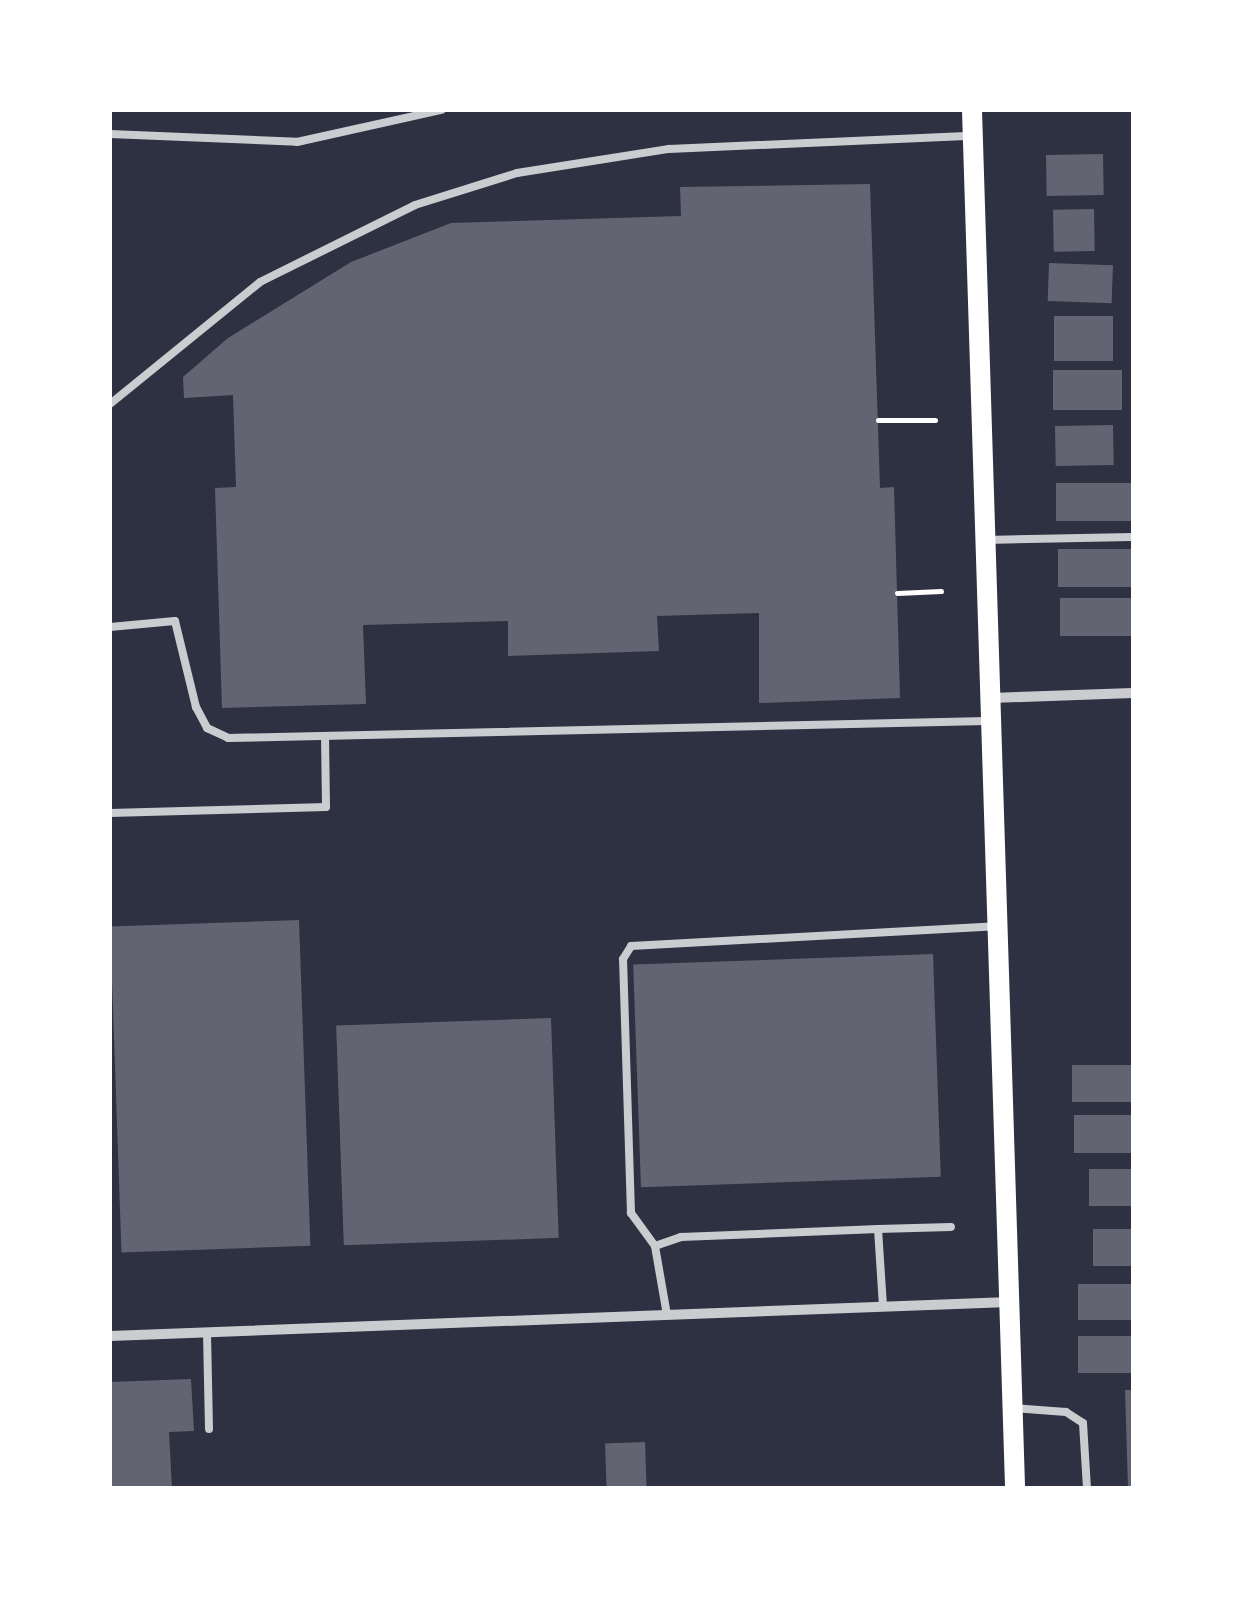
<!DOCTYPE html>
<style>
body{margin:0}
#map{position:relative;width:1243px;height:1598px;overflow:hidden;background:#2d3142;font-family:"Public Sans",sans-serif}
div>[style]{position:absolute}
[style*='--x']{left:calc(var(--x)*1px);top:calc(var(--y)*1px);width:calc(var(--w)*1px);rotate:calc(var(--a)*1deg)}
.building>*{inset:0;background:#626471;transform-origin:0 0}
.path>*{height:5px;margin:-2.5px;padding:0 2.5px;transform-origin:2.5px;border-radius:2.5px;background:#fff}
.service>*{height:8px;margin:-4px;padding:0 4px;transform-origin:4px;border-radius:4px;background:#caccd0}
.minor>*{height:10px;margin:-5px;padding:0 5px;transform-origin:5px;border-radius:5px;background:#caccd0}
.secondary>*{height:20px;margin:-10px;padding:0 10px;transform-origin:10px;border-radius:10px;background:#fff}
span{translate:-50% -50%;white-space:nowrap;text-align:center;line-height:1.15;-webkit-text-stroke:8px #fff;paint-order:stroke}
.frame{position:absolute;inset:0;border:112px solid #fff;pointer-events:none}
</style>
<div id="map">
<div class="building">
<div style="left:1103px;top:154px;width:41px;height:57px;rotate:89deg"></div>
<div style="clip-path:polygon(870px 184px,880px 488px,894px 487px,900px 698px,759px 703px,759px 613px,657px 616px,659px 651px,508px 656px,508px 621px,363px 625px,366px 704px,222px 708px,215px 488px,236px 487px,233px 395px,184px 398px,183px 377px,228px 338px,351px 262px,451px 223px,681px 216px,680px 187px)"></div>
<div style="left:1094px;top:209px;width:42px;height:41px;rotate:89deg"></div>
<div style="left:1049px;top:263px;width:64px;height:38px;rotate:2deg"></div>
<div style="left:1054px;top:316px;width:59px;height:45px"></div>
<div style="left:1122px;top:370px;width:40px;height:69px;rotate:90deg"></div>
<div style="left:1113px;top:425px;width:40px;height:58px;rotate:89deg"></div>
<div style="left:1133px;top:483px;width:38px;height:77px;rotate:90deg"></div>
<div style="left:1133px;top:549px;width:38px;height:75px;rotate:90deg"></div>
<div style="left:1133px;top:598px;width:38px;height:73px;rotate:90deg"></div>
<div style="left:299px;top:920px;width:326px;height:189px;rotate:88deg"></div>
<div style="left:933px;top:954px;width:223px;height:300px;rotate:88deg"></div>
<div style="left:551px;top:1018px;width:220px;height:215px;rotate:88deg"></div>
<div style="left:1133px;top:1065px;width:37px;height:61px;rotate:90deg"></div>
<div style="left:1133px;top:1115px;width:38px;height:59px;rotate:90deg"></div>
<div style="left:1133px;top:1169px;width:37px;height:44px;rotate:90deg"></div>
<div style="left:1133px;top:1229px;width:37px;height:40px;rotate:90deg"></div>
<div style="left:1133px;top:1284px;width:36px;height:55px;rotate:90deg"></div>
<div style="left:1133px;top:1336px;width:37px;height:55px;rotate:90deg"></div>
<div style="clip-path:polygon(191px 1379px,194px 1431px,169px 1432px,172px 1488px,110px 1488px,110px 1382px)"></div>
<div style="clip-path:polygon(1125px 1390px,1133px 1390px,1133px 1488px,1128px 1488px)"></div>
<div style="left:645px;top:1442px;width:46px;height:40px;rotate:88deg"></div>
</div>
<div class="path">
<div style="--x:878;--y:420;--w:57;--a:0"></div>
<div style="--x:897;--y:593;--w:44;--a:-2.6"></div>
</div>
<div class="service">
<div style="--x:110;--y:134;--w:187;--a:2.4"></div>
<div style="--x:297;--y:142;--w:148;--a:-12.5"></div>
<div style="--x:110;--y:404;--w:193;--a:-39.1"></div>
<div style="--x:260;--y:282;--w:173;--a:-26.4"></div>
<div style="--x:415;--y:205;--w:107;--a:-17.4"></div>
<div style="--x:517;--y:173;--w:154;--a:-9"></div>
<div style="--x:669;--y:149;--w:303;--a:-2.5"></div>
<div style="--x:986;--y:540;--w:147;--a:-1.2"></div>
<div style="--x:110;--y:627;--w:65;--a:-5.3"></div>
<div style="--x:175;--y:621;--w:89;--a:76.3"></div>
<div style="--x:196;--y:707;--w:24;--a:62"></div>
<div style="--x:207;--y:728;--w:23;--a:25"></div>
<div style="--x:228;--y:738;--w:759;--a:-1.28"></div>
<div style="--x:110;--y:813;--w:216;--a:-1.6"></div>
<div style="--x:326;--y:807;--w:71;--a:-90.8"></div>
<div style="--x:878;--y:1229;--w:73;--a:-1.6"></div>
<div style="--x:655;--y:1246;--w:41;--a:-126"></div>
<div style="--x:631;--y:1213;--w:254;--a:-91.8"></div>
<div style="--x:623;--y:959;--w:15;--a:-58"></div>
<div style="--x:631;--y:946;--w:365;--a:-3.1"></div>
<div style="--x:667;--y:1315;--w:70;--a:-99.9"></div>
<div style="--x:655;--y:1246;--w:28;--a:-19"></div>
<div style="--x:681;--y:1237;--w:197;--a:-2.3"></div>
<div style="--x:878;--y:1229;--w:78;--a:86.3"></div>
<div style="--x:207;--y:1333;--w:96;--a:88.8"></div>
<div style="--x:1013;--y:1408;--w:53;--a:4.3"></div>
<div style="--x:1066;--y:1412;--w:20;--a:33"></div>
<div style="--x:1083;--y:1423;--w:65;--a:86.5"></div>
</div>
<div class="minor">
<div style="--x:991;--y:698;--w:142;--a:-2"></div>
<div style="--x:110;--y:1336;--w:900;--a:-2.17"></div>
</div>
<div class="secondary">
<div style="--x:972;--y:110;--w:1379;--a:88.21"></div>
</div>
<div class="frame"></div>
</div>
